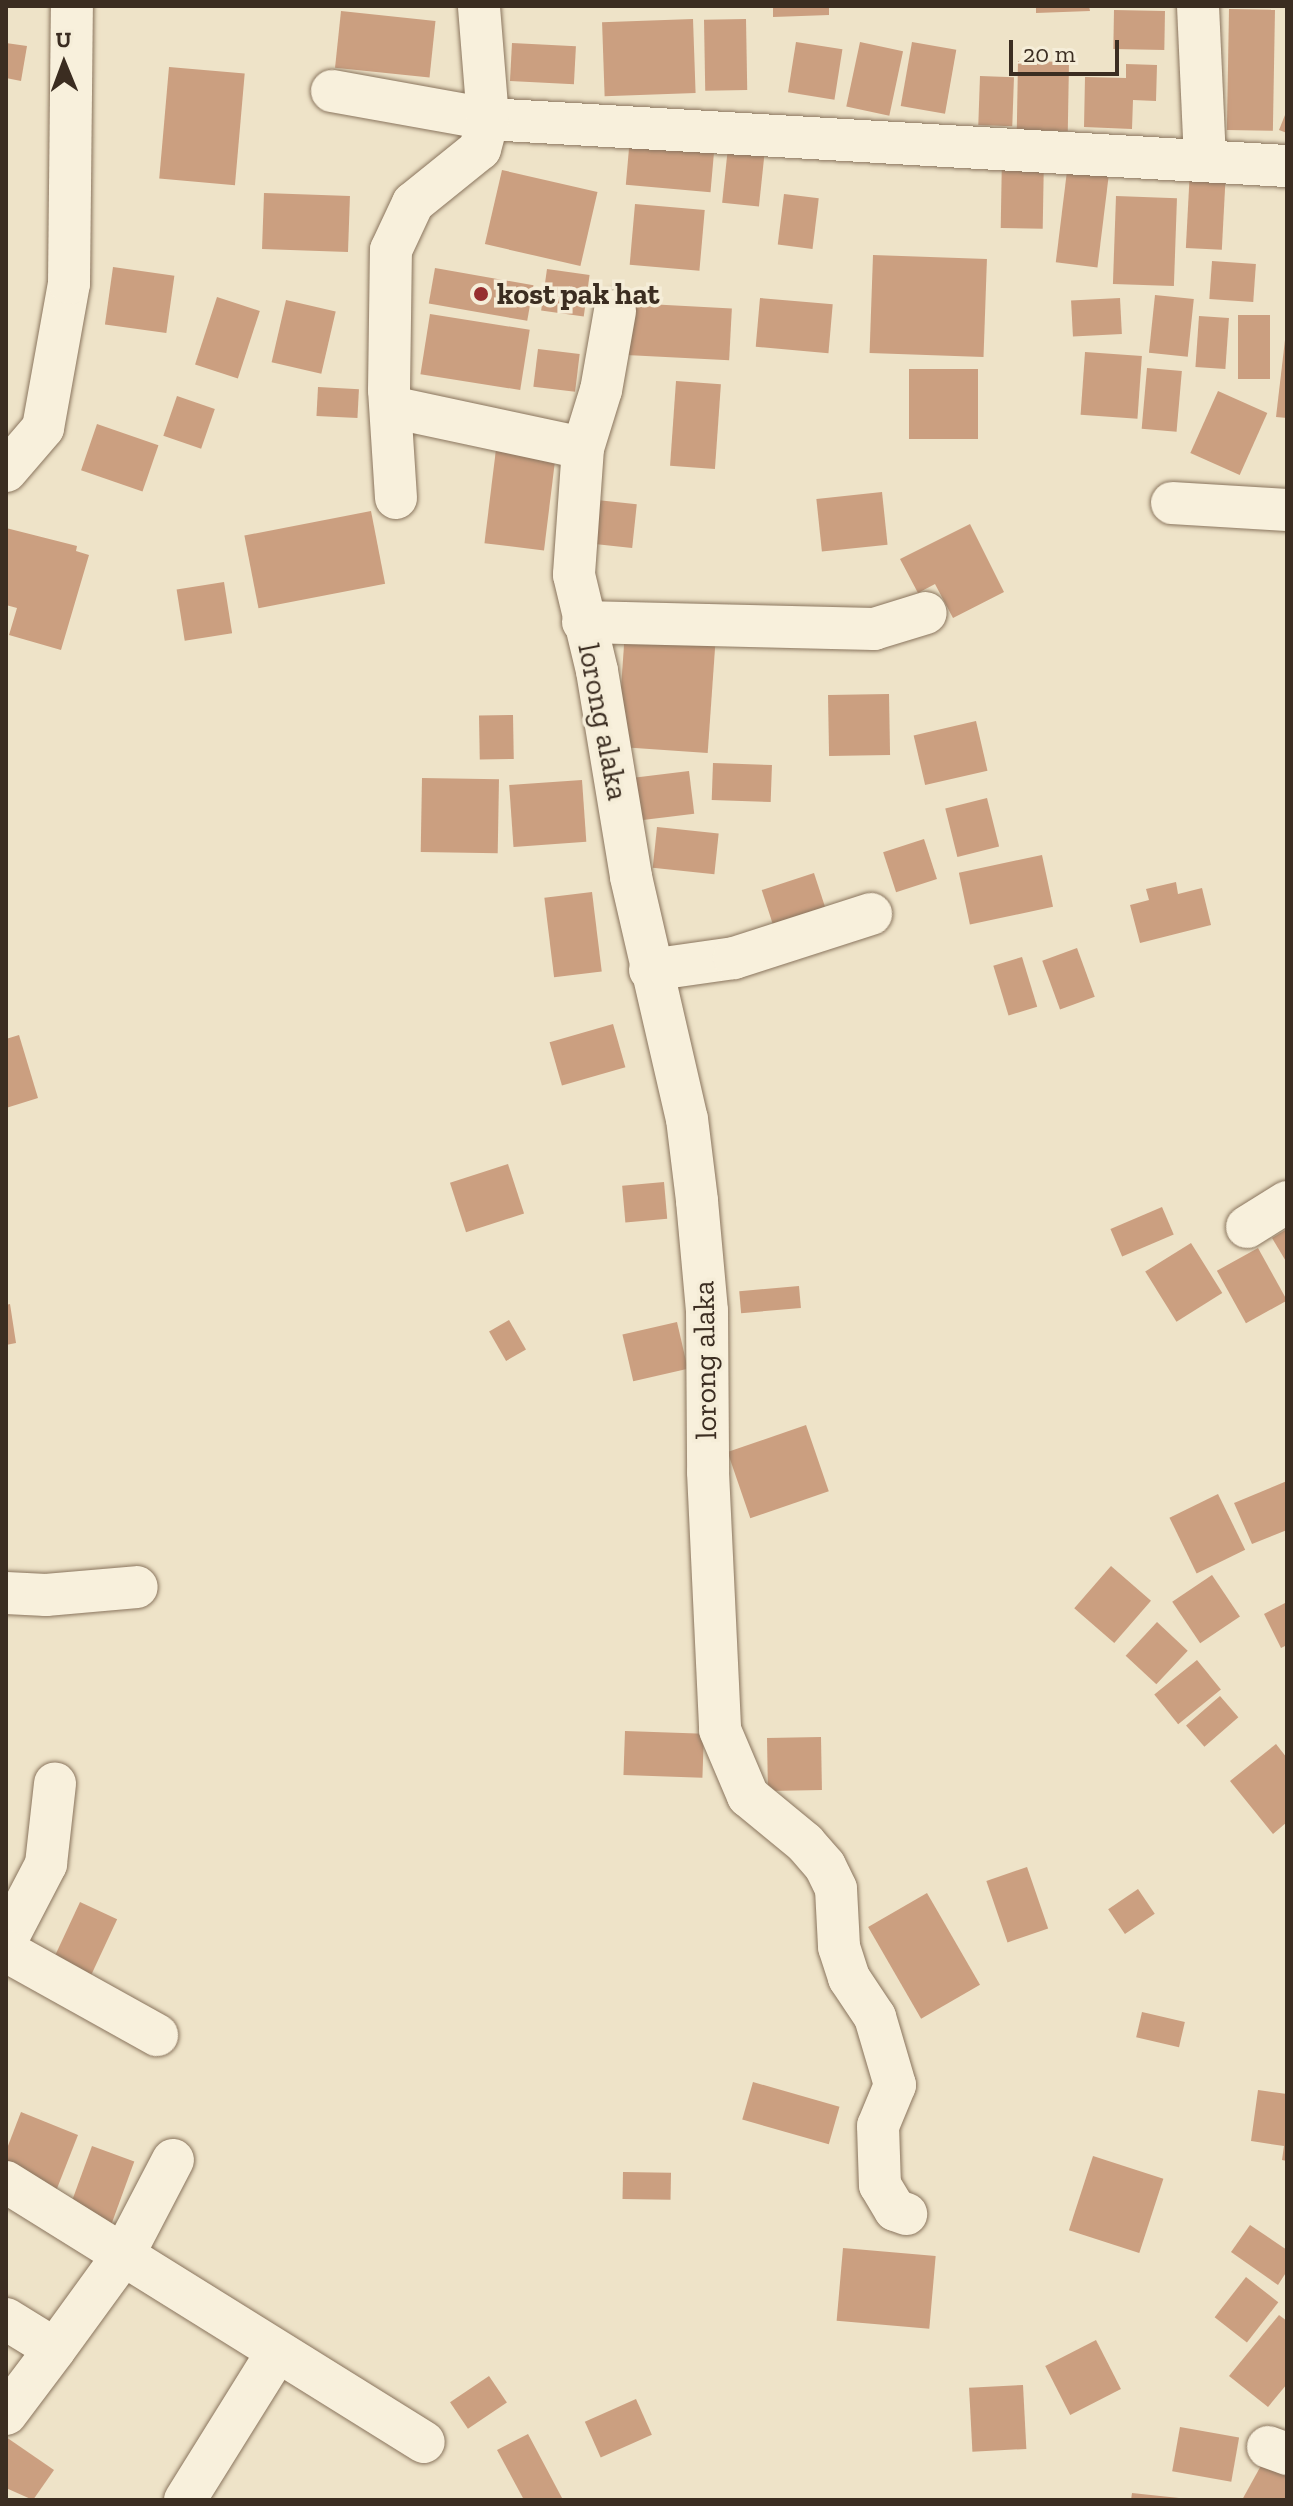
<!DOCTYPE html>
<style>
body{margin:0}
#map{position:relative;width:1293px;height:2506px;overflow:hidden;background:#eee3c8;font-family:"Zilla Slab",serif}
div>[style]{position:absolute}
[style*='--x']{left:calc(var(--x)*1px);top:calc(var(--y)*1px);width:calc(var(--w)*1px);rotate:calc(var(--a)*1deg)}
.building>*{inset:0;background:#cb9f80;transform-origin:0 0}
.roads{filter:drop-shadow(0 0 2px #8a755e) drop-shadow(0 0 2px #8a755e)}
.minor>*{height:42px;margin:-21px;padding:0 21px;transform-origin:21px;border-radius:21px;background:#f8f0dc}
.dots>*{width:22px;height:22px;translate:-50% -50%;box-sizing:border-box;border:4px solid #f5edd8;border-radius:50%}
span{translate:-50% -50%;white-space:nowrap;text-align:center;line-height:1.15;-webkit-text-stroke:7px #f5edd8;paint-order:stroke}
.poi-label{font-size:30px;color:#3b2d21;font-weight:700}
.left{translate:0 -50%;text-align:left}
.street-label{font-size:30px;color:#3b2d21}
.frame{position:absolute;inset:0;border:8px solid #3b2d21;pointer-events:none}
.north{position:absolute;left:24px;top:24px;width:80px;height:80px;-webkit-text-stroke:6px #f5edd8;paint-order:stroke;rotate:359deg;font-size:22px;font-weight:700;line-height:32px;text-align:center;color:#3b2d21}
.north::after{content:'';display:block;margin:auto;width:28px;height:36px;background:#3b2d21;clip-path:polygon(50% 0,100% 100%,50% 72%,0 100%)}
.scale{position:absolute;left:1009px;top:40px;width:110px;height:36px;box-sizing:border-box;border:4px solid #3b2d21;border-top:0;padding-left:10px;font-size:24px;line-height:28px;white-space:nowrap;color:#3b2d21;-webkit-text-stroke:6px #f5edd8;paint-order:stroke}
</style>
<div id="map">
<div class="building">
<div style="clip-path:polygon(773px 6px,829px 6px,829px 15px,773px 17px)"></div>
<div style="clip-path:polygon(1036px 6px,1089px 6px,1090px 11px,1036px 13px)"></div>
<div style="left:1229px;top:9px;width:46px;height:121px;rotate:1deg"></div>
<div style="left:1114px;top:10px;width:51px;height:39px;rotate:1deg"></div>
<div style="left:341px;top:11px;width:95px;height:57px;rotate:6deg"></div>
<div style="left:693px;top:19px;width:74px;height:91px;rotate:88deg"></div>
<div style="left:746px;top:19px;width:71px;height:42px;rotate:89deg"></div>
<div style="left:796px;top:42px;width:47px;height:51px;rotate:9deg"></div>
<div style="left:860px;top:42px;width:44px;height:66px;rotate:12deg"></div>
<div style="left:912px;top:42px;width:45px;height:65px;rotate:10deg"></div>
<div style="clip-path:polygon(6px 43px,27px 46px,21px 81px,6px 78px)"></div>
<div style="left:512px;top:43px;width:64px;height:38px;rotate:3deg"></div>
<div style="left:1018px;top:61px;width:51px;height:69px;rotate:1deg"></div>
<div style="clip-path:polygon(1126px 64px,1157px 65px,1156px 101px,1133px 100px,1132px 129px,1084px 127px,1085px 77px,1126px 78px)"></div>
<div style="left:169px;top:67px;width:76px;height:112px;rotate:5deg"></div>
<div style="left:980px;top:76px;width:34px;height:49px;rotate:2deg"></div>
<div style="clip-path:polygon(1287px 110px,1287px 133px,1279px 130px)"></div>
<div style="left:630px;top:137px;width:85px;height:48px;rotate:5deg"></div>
<div style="left:728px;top:147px;width:37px;height:56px;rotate:6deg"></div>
<div style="left:1002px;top:154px;width:42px;height:74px;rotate:1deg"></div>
<div style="left:1190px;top:169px;width:36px;height:79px;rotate:3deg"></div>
<div style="left:502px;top:170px;width:98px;height:76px;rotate:13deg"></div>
<div style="left:1067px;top:171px;width:42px;height:92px;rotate:7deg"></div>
<div style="left:264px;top:193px;width:86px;height:56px;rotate:2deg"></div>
<div style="left:784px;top:194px;width:35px;height:51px;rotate:7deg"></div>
<div style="left:1116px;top:196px;width:61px;height:88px;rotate:2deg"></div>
<div style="left:635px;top:204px;width:70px;height:61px;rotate:5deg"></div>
<div style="left:873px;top:255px;width:114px;height:98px;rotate:2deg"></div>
<div style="left:1212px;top:261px;width:44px;height:38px;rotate:4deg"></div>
<div style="left:113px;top:267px;width:62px;height:58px;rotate:8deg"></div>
<div style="left:435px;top:268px;width:100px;height:36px;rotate:10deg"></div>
<div style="left:547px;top:269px;width:43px;height:42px;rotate:8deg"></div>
<div style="left:1155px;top:295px;width:39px;height:58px;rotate:6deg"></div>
<div style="left:217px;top:297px;width:45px;height:71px;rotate:18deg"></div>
<div style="left:760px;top:298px;width:73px;height:49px;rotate:5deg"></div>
<div style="left:1120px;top:298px;width:36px;height:49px;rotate:87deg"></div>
<div style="left:286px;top:300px;width:51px;height:64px;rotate:13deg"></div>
<div style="left:629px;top:303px;width:103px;height:52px;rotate:3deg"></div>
<div style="left:430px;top:314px;width:101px;height:61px;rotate:9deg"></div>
<div style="left:1238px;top:315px;width:32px;height:64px"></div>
<div style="left:1199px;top:316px;width:30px;height:51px;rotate:4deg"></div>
<div style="clip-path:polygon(1285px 340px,1287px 340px,1287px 418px,1276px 417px)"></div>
<div style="left:538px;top:349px;width:42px;height:38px;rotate:7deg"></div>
<div style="left:1085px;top:352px;width:57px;height:63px;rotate:4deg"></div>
<div style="left:1147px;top:368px;width:35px;height:61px;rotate:5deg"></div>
<div style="left:909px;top:369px;width:69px;height:70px"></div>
<div style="left:676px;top:381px;width:45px;height:85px;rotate:4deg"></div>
<div style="left:318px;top:387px;width:41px;height:29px;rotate:3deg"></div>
<div style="left:1218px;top:391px;width:54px;height:68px;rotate:24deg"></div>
<div style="left:177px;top:396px;width:40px;height:42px;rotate:19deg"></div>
<div style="left:97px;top:424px;width:65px;height:49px;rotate:19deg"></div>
<div style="left:497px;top:441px;width:60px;height:103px;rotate:7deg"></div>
<div style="left:882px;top:492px;width:53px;height:66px;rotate:84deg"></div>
<div style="left:597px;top:500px;width:40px;height:44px;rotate:6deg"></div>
<div style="left:371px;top:511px;width:74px;height:129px;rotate:79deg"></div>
<div style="clip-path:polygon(970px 524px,1004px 592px,953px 618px,935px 584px,918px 593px,900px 559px)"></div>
<div style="clip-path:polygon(6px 528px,77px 546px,76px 551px,89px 555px,61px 650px,9px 635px,17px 608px,6px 605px)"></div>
<div style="left:224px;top:582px;width:52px;height:48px;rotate:81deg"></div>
<div style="left:625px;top:631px;width:91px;height:116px;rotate:4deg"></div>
<div style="left:889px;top:694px;width:61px;height:61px;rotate:89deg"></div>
<div style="left:513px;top:715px;width:44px;height:34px;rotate:89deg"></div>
<div style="left:976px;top:721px;width:51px;height:64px;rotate:77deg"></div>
<div style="left:713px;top:763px;width:59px;height:37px;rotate:2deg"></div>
<div style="left:689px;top:771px;width:43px;height:62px;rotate:83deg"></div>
<div style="left:422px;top:778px;width:77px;height:74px;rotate:1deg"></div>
<div style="left:582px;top:780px;width:62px;height:73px;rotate:86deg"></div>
<div style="left:987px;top:798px;width:50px;height:43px;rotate:76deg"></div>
<div style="left:657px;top:827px;width:62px;height:41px;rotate:6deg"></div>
<div style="left:924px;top:839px;width:42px;height:43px;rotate:72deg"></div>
<div style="left:1042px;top:855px;width:53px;height:85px;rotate:78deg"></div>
<div style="left:814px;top:873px;width:44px;height:55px;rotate:72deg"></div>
<div style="clip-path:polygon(1176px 882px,1178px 894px,1202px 888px,1211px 925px,1140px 943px,1130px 905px,1149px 900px,1146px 889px)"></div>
<div style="left:592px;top:892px;width:80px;height:48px;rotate:83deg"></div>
<div style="left:1077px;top:948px;width:52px;height:37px;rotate:70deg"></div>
<div style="left:1022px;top:957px;width:52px;height:30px;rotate:73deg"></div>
<div style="left:613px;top:1024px;width:45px;height:66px;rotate:74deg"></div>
<div style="clip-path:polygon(19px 1035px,38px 1098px,6px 1108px,6px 1039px)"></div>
<div style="left:508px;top:1164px;width:52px;height:61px;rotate:72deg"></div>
<div style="left:664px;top:1182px;width:37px;height:42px;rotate:85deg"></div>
<div style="left:1162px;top:1207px;width:30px;height:56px;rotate:67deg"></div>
<div style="clip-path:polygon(1287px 1229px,1287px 1263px,1272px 1238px)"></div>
<div style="left:1191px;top:1243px;width:59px;height:54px;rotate:58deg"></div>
<div style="left:1258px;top:1248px;width:60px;height:47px;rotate:61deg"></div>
<div style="left:799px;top:1286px;width:22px;height:60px;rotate:85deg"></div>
<div style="clip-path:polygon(10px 1304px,16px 1343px,6px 1345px,6px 1305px)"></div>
<div style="left:509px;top:1320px;width:34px;height:23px;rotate:60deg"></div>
<div style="left:677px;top:1322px;width:48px;height:56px;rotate:77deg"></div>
<div style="left:806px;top:1425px;width:70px;height:83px;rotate:71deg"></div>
<div style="clip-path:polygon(1287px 1481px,1287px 1530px,1252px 1544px,1234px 1503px)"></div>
<div style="left:1218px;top:1494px;width:62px;height:54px;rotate:64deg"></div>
<div style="left:1111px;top:1566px;width:53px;height:56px;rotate:41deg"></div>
<div style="left:1212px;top:1575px;width:50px;height:48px;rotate:56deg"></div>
<div style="clip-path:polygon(1287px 1602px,1287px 1645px,1281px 1648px,1264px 1614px)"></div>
<div style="left:1157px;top:1622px;width:42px;height:46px;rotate:43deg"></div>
<div style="left:1197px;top:1660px;width:38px;height:55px;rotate:51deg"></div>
<div style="left:1220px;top:1696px;width:28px;height:45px;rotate:49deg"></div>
<div style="left:625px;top:1731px;width:79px;height:44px;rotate:2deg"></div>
<div style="left:821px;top:1737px;width:53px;height:54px;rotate:89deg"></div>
<div style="clip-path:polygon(1276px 1744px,1287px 1758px,1287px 1822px,1273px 1834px,1230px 1781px)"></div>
<div style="left:1027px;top:1867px;width:65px;height:43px;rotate:71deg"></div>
<div style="left:1138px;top:1889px;width:30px;height:36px;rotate:56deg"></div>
<div style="left:927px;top:1893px;width:106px;height:68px;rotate:60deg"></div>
<div style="left:80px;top:1902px;width:41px;height:70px;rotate:25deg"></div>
<div style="left:1142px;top:2012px;width:44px;height:26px;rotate:13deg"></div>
<div style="left:753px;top:2082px;width:90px;height:39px;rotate:16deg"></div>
<div style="clip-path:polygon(1258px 2090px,1287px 2094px,1287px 2161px,1282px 2160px,1284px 2146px,1251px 2141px)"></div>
<div style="clip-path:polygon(21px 2112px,78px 2135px,56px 2191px,6px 2171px,6px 2151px)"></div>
<div style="left:92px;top:2146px;width:45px;height:69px;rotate:20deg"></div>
<div style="left:1093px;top:2156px;width:74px;height:78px;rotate:18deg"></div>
<div style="left:623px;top:2172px;width:48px;height:27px;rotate:1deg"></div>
<div style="clip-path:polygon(1250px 2225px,1287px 2250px,1287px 2271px,1278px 2285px,1231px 2252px)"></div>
<div style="left:843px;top:2248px;width:93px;height:73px;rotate:5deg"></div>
<div style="left:1246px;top:2277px;width:41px;height:51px;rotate:38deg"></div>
<div style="clip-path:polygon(1279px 2315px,1287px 2321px,1287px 2384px,1268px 2407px,1229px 2376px)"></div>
<div style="left:1096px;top:2340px;width:55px;height:57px;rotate:63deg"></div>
<div style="left:489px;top:2376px;width:32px;height:47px;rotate:56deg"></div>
<div style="left:1023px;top:2385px;width:64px;height:54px;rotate:87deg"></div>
<div style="left:636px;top:2399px;width:39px;height:56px;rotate:66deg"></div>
<div style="left:1180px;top:2427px;width:60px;height:45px;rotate:10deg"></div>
<div style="clip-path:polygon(528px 2434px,562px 2498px,557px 2500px,524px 2500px,497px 2450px)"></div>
<div style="clip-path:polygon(6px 2437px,54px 2470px,33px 2500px,6px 2488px)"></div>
<div style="clip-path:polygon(1263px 2462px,1287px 2475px,1287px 2500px,1242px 2500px)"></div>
<div style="clip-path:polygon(1132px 2493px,1179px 2498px,1179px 2500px,1131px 2500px)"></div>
</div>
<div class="roads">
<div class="minor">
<div style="--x:1198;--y:6;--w:152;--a:87.4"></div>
<div style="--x:332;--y:91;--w:158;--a:10.2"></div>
<div style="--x:488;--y:119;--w:800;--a:3.37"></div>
<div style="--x:615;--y:311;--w:80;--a:100"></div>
<div style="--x:601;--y:390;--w:61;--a:107.2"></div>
<div style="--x:583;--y:448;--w:127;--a:94.1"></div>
<div style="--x:574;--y:575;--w:99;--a:76.5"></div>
<div style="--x:597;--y:671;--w:209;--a:80.6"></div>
<div style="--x:631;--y:877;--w:248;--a:77"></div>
<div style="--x:687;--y:1119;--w:83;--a:83"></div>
<div style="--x:697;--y:1201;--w:110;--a:84.8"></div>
<div style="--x:707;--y:1311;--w:161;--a:89.6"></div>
<div style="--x:708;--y:1472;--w:258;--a:87.3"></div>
<div style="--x:720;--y:1730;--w:72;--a:67"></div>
<div style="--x:748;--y:1796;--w:74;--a:39.5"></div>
<div style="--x:805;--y:1843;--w:30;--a:49"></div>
<div style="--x:825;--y:1866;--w:25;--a:64"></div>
<div style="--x:836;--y:1889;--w:58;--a:87"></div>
<div style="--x:839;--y:1947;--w:33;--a:72"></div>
<div style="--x:849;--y:1978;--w:47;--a:56.3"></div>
<div style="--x:875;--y:2017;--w:71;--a:73.6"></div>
<div style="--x:895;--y:2085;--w:44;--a:112.5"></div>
<div style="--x:878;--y:2126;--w:59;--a:88.1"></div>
<div style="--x:880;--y:2185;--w:29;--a:59"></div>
<div style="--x:895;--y:2210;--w:12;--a:20"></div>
<div style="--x:391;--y:407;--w:196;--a:12.1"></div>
<div style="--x:6;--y:471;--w:57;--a:-49.3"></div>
<div style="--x:43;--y:428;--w:147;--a:-79.8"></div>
<div style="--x:69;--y:283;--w:277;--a:-89.4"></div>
<div style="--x:396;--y:498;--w:108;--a:-93.7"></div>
<div style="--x:389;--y:390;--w:140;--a:-89.2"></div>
<div style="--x:391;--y:250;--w:52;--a:-64.9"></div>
<div style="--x:413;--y:203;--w:86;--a:-38.9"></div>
<div style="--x:480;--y:149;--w:31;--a:-75"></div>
<div style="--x:488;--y:119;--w:113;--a:-94.6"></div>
<div style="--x:1172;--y:503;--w:115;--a:3.5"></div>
<div style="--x:583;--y:622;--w:291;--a:1.4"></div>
<div style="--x:874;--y:629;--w:54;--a:-17.1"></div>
<div style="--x:650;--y:970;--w:85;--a:-8.1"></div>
<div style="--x:734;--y:958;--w:144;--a:-17.8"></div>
<div style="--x:1247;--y:1227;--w:47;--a:-32"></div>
<div style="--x:6;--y:1593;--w:40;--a:2.9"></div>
<div style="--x:46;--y:1595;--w:91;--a:-5"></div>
<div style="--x:6;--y:1941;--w:87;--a:-62.5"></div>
<div style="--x:46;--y:1864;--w:81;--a:-83.6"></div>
<div style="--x:6;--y:1951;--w:173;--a:29.1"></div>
<div style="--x:6;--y:2182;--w:492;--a:31.9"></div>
<div style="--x:6;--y:2319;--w:57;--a:31.5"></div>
<div style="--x:55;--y:2349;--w:117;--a:-54"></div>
<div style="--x:124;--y:2254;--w:106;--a:-62.5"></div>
<div style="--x:6;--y:2414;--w:81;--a:-53"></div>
<div style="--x:1268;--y:2447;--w:20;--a:20"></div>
<div style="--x:185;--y:2500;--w:174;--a:-58.1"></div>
</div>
</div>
<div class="dots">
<div style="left:481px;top:294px;background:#972f30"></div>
</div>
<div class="poi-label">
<span class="left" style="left:497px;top:294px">kost pak hat</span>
</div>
<div class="street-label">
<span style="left:603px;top:722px;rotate:79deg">lorong alaka</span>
<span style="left:705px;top:1360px;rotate:-91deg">lorong alaka</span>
</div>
<div class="frame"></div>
<div class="north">U</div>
<div class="scale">20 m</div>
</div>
